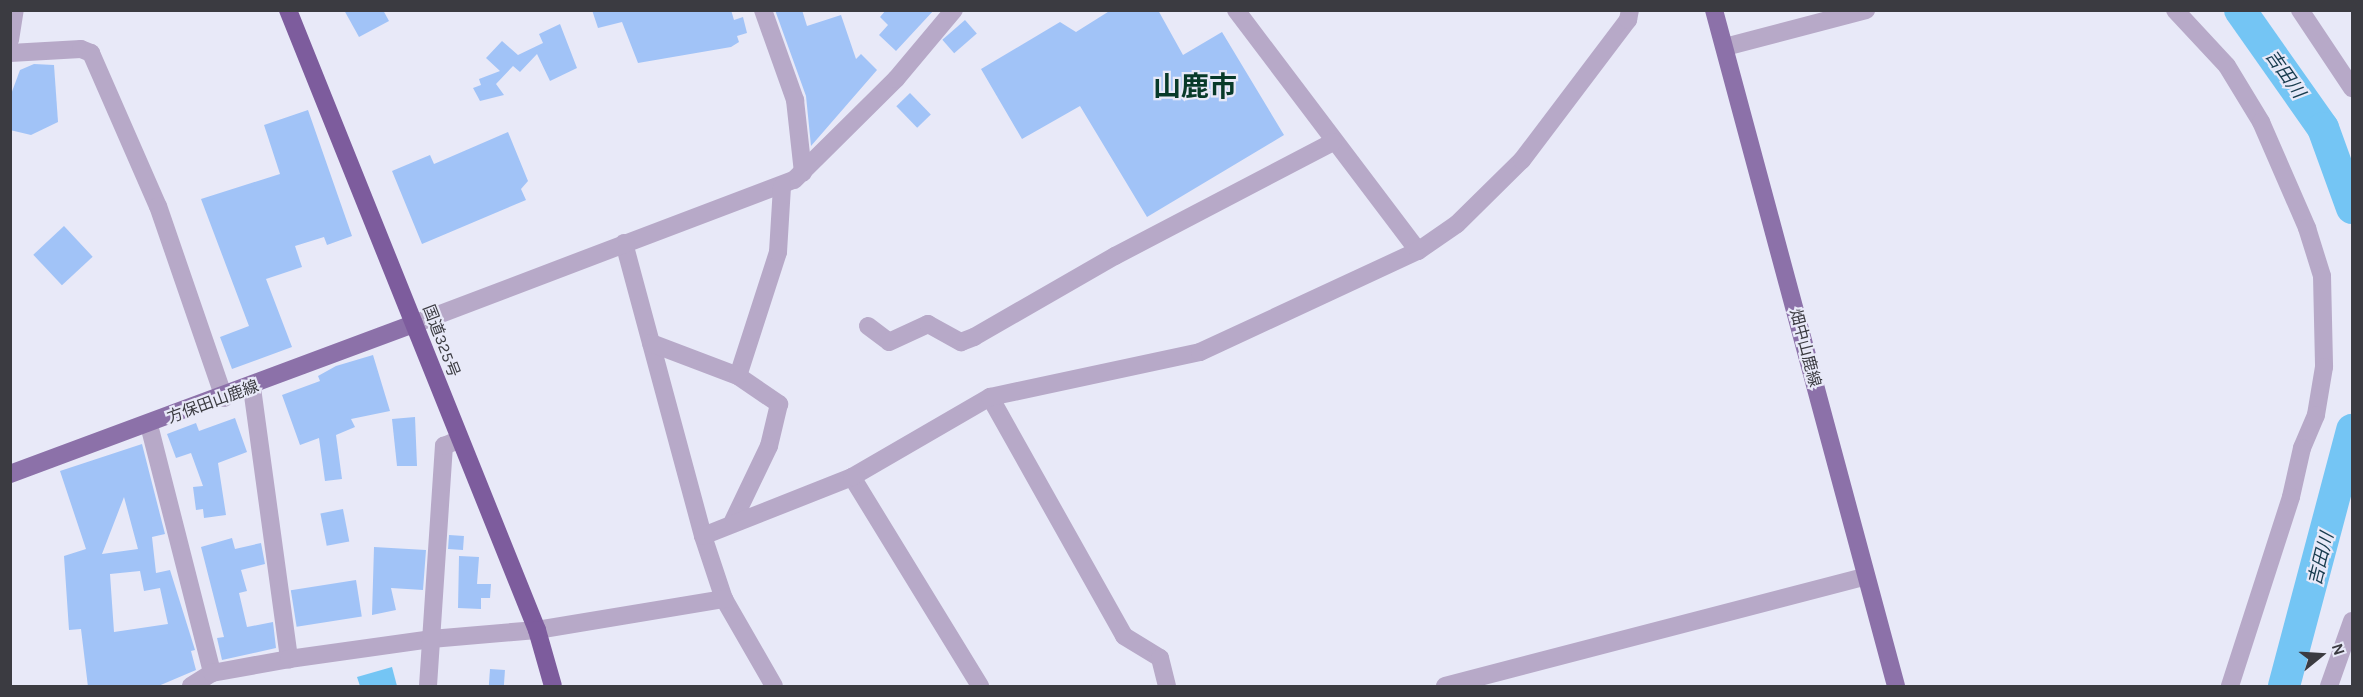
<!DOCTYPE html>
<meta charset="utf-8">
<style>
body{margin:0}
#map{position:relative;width:2363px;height:697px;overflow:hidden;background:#e8e9f8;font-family:Karla,"Noto Sans JP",sans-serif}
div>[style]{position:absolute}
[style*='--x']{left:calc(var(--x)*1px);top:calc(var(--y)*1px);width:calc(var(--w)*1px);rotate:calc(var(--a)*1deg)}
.water>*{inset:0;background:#74c5f4}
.river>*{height:32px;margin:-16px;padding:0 16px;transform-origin:16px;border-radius:16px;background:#74c5f4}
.building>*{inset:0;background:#a1c3f7;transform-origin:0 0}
.minor>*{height:18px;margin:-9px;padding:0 9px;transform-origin:9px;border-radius:9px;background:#b7a9c8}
.major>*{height:18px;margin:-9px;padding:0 9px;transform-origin:9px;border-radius:9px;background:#8c71a9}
.highway>*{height:18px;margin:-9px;padding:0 9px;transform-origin:9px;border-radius:9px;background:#7d5c9d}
span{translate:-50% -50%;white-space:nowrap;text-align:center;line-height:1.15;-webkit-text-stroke:4.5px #e8e9f8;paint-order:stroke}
.street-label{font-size:16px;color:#3b3b41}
.water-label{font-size:18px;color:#173b4e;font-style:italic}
.town-label{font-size:28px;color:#083a29;font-weight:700}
.frame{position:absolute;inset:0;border:12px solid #3b3b41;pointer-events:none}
.north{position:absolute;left:2291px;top:625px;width:60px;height:60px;-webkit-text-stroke:4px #e8e9f8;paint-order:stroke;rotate:72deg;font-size:16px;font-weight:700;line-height:24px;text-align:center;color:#3b3b41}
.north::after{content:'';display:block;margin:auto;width:21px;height:27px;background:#3b3b41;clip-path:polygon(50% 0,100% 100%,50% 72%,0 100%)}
</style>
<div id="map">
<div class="water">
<div style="clip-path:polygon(392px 667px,397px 686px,360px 686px,357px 677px)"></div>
</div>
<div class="river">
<div style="--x:2240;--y:10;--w:144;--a:54.9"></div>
<div style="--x:2323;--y:128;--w:85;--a:70.1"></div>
<div style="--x:2284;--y:686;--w:265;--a:-75.1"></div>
</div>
<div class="building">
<div style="clip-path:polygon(344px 10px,383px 10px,389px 21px,359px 37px)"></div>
<div style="clip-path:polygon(592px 10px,731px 10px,734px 20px,743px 17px,747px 33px,737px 36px,739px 42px,731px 47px,638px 63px,622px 22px,598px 28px)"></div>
<div style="clip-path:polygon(775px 10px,802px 10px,807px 26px,841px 15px,856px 59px,861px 54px,877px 70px,811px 146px,806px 96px)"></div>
<div style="clip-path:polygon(886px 10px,934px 10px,896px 51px,879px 35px,888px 25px,880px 17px)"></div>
<div style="clip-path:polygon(1111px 10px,1158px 10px,1183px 55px,1222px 32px,1284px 135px,1147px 217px,1080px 106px,1022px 139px,981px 69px,1060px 22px,1076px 32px)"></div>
<div style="left:965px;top:20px;width:18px;height:30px;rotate:49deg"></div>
<div style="clip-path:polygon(560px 24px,577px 68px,550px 81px,537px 54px,520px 72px,513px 66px,496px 84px,504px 95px,480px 101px,473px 88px,481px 85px,479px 79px,500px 71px,486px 58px,502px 41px,518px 55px,543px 43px,539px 34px)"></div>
<div style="clip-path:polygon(34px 64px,54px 65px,58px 122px,31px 135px,10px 130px,10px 97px,20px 70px)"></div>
<div style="left:910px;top:93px;width:30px;height:19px;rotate:46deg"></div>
<div style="clip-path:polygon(308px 110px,352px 236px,327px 245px,324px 237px,295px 246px,302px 267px,266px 279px,292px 347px,232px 369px,220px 337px,249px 326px,201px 199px,280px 174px,264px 125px)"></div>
<div style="clip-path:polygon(508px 132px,528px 181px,521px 189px,526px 200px,422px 244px,392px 171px,430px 155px,434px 164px)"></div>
<div style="left:64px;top:226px;width:42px;height:42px;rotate:47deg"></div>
<div style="clip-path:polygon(373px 355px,390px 411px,351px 419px,355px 427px,336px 435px,342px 479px,325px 481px,319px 438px,300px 445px,282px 395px,320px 381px,318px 376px,336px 366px)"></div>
<div style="clip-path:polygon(415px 417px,417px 466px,397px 466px,392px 419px)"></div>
<div style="clip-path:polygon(235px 418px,247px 452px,218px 463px,226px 515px,204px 518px,203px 509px,196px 510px,193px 487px,203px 486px,191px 453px,176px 458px,167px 434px,196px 423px,199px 431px)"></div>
<div style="clip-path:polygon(evenodd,142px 444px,165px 534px,152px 537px,156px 573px,170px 570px,195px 650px,191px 651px,196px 670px,156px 687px,88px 687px,81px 629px,69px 630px,64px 556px,86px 549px,60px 471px,142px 444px,124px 497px,138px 549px,102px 554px,124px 497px,142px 444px,140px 571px,144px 591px,160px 588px,168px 624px,114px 632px,110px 574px,140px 571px)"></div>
<div style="left:343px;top:509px;width:33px;height:23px;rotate:79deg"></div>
<div style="left:449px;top:535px;width:15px;height:14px;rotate:4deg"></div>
<div style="clip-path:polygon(232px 538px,235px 549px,261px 543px,265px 564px,241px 570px,247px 591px,239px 593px,247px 627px,273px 622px,276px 648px,222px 660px,217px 638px,224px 637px,201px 547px)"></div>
<div style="clip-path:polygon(374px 547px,426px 550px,423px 590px,391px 588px,396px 610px,372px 615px)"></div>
<div style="clip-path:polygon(459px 556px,479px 557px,477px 584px,491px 584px,490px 598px,481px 598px,481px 609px,458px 608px)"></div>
<div style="left:356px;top:580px;width:37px;height:66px;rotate:81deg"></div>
<div style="left:490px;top:669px;width:15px;height:18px;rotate:4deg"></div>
</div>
<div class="minor">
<div style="--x:763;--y:10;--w:96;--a:70.4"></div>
<div style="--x:795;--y:100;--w:73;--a:83.7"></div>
<div style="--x:1236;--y:10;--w:302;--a:52.9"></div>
<div style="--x:2175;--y:10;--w:76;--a:47.1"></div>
<div style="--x:2227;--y:66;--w:66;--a:58.7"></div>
<div style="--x:2261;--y:122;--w:116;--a:66.5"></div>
<div style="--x:2307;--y:228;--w:50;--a:72.6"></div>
<div style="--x:2322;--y:276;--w:91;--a:88.7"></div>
<div style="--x:2324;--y:367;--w:49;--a:99.5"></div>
<div style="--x:2316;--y:415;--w:36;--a:113"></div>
<div style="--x:2302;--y:448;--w:50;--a:102.7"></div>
<div style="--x:2291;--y:497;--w:199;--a:107.9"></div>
<div style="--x:2300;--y:10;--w:94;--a:56.3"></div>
<div style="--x:10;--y:40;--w:30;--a:-81"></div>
<div style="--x:1725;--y:47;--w:146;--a:-14.7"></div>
<div style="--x:10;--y:53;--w:71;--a:-3.2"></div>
<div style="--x:81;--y:49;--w:11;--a:22"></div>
<div style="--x:91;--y:53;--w:167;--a:66.4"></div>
<div style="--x:158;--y:206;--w:203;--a:71"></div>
<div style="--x:624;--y:243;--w:303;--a:74.9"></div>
<div style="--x:703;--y:536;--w:66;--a:71.6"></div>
<div style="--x:724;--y:599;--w:100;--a:60.1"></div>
<div style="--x:414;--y:324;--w:406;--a:-20.8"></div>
<div style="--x:794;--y:180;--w:144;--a:-44.7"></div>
<div style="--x:896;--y:79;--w:90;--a:-50"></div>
<div style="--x:868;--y:326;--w:26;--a:37"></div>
<div style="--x:889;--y:342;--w:43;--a:-24.8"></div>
<div style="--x:928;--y:324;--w:38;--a:29"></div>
<div style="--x:961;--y:342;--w:14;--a:-21"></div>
<div style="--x:974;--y:337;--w:163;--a:-29.9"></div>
<div style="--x:1115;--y:256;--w:246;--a:-27.6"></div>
<div style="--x:651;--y:343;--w:93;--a:20.8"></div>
<div style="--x:738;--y:376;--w:50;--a:34.3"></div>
<div style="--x:779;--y:404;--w:43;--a:103.4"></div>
<div style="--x:769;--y:446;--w:83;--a:115.6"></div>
<div style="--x:738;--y:376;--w:130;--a:-72.1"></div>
<div style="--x:778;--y:252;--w:66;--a:-86.5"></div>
<div style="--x:252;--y:388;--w:274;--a:82.2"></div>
<div style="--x:990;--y:397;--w:274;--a:60.7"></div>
<div style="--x:1124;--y:636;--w:42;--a:31.4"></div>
<div style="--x:1160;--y:658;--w:29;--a:76"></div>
<div style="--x:149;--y:425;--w:256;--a:75.7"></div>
<div style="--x:852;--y:477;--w:245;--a:58.5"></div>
<div style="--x:703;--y:536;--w:160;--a:-21.6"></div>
<div style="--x:852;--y:477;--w:160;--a:-30.1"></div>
<div style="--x:990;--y:397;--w:215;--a:-12.1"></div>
<div style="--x:1200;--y:352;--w:240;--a:-24.9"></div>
<div style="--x:1418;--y:251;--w:47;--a:-34.7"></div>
<div style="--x:1457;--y:224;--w:91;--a:-44.6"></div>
<div style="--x:1522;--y:160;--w:176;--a:-52.9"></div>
<div style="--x:1628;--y:20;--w:10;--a:-79"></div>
<div style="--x:191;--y:686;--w:25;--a:-32"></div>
<div style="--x:212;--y:673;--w:78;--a:-10.3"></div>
<div style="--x:289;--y:659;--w:143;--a:-8"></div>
<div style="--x:431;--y:639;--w:106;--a:-4.9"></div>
<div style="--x:537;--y:630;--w:190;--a:-9.4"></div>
<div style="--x:428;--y:686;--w:241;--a:-86.2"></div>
<div style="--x:444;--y:446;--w:15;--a:-23"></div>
<div style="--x:1445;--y:686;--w:435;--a:-14.6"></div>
<div style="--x:2329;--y:686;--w:69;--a:-70.5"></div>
</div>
<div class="major">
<div style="--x:1714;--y:10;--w:700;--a:74.93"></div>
<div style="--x:10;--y:474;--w:431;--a:-20.4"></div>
</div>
<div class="highway">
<div style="--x:288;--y:10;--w:668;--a:68.12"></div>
<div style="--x:537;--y:630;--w:58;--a:74.1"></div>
</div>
<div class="street-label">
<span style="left:441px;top:341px;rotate:69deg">国道325号</span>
<span style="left:1805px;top:348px;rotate:75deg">畑中山鹿線</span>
<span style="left:213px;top:402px;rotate:-20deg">方保田山鹿線</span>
</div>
<div class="water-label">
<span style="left:2285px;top:74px;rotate:55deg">吉田川</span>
<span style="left:2321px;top:559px;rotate:-76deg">吉田川</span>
</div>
<div class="town-label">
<span style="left:1195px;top:87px">山鹿市</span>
</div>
<div class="frame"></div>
<div class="north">N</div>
</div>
